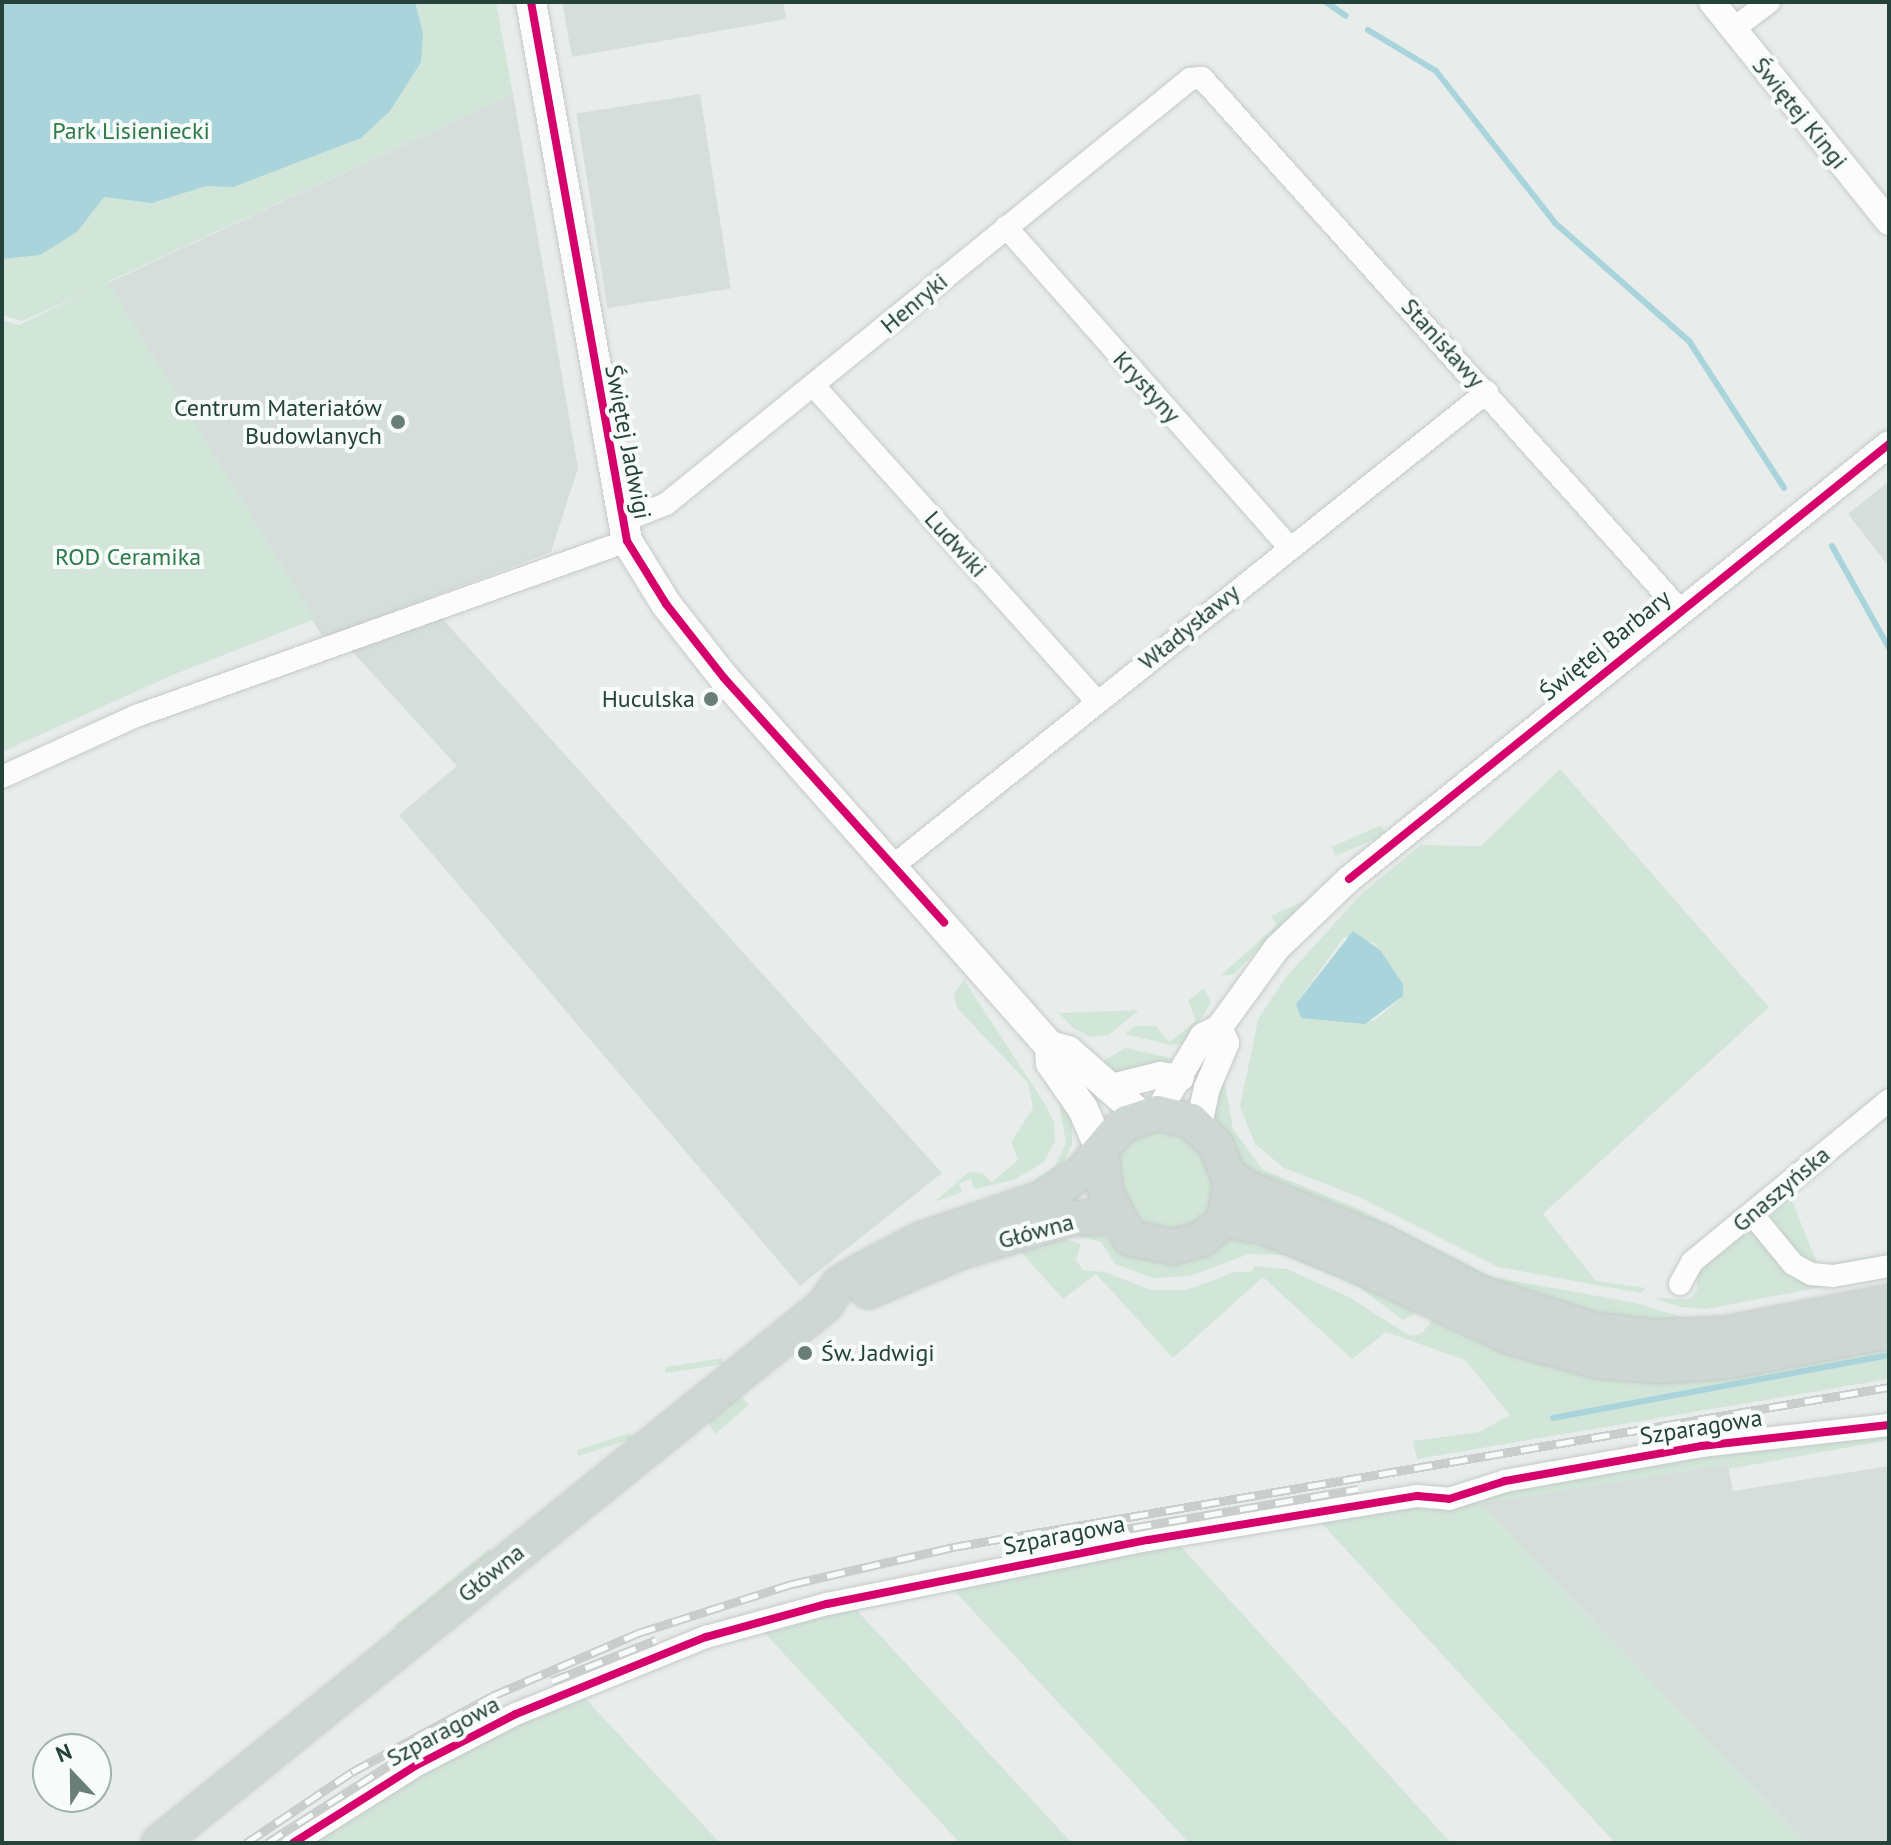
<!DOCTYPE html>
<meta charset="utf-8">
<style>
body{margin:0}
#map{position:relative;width:1891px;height:1845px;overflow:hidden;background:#e8edeb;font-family:"PT Sans",sans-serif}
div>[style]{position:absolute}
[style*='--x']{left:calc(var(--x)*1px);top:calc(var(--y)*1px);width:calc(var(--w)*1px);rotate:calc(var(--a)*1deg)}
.built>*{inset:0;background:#d6dedb;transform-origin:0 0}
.green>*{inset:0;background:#d1e6d8;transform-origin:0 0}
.water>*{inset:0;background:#a9d4db}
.stream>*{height:6px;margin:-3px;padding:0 3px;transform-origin:3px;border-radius:3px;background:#a9d4db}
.roads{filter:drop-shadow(0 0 2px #c5cac8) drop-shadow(0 0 2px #c5cac8)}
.minor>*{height:22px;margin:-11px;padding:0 11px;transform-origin:11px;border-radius:11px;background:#fcfcfc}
.tertiary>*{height:26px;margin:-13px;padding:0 13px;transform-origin:13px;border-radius:13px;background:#fcfcfc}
.secondary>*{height:30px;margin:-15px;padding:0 15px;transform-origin:15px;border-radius:15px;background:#fcfcfc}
.primary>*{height:34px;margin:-17px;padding:0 17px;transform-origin:17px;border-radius:17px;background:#cfd7d5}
.rail>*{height:9px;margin-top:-4.5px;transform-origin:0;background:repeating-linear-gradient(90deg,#f7fbf9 0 18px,#c9cdcc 0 36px);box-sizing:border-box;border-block:2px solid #c9cdcc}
.cycleway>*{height:8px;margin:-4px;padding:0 4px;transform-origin:4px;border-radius:4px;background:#d6006c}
.dots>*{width:22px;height:22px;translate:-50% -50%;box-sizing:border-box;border:4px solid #f7fbf9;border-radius:50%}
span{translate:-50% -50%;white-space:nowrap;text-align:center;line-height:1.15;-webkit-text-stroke:8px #f7fbf9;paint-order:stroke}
.street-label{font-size:24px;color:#24423a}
.park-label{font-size:24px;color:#2d7a4b}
.poi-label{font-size:24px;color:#24423a}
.right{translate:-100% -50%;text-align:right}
.left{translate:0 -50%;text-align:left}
.frame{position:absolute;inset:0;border:4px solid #24423a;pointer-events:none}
.north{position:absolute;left:32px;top:1733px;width:80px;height:80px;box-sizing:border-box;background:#f7fbf9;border:2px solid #a3b1ad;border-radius:50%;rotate:338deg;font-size:22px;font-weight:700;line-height:32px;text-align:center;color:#24423a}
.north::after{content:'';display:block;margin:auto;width:28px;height:36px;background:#697e78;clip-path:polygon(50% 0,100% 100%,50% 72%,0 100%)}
</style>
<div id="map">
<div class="built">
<div style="clip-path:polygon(562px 2px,783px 2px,786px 19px,572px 57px)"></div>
<div style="clip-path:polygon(513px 94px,578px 468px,551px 552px,323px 638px,108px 283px)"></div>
<div style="left:700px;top:94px;width:197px;height:125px;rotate:81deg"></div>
<div style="clip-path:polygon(1889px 481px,1889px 567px,1848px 514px)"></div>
<div style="clip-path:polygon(440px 616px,942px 1173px,800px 1286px,399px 815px,457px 766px,349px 648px)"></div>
<div style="clip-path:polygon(1728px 1464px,1733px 1491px,1889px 1466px,1889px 1843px,1806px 1843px,1480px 1503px)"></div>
</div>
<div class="green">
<div style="clip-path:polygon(2px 2px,496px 2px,513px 94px,108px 282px,315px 619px,175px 674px,2px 752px,2px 320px,19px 325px,83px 294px,22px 321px,2px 315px)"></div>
<div style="clip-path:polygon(evenodd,1560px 769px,1769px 1007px,1543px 1214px,1596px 1281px,1646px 1288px,1641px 1293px,1498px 1267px,1357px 1196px,1284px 1168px,1255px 1144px,1240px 1107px,1258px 1019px,1286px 977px,1362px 893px,1421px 845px,1481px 846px,1560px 769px,1344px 937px,1374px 943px,1403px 984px,1403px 996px,1374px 1021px,1301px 1018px,1296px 1004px,1344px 937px)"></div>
<div style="left:1381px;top:825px;width:10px;height:54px;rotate:66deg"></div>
<div style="clip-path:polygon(1308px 899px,1233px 975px,1221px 975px,1277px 925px,1271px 916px)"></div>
<div style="clip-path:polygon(964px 980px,1043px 1101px,1054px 1122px,1055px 1141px,1044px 1162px,1014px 1180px,974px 1189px,971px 1179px,959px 1183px,962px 1192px,934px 1202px,969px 1172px,982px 1173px,992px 1182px,1018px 1160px,1011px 1142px,1033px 1108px,1028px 1083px,957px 1008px,954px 993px)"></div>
<div style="clip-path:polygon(1204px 988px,1211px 1003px,1185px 1044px,1171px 1045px,1125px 1034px,1135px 1026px,1156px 1026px,1169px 1042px,1196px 1021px,1188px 1001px)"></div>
<div style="clip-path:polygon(1039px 993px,1059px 1013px,1139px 1010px,1109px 1035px,1090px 1037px,1073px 1028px)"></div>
<div style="clip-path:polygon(1125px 1048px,1130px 1049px,1175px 1059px,1116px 1076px,1094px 1067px)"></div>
<div style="clip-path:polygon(1224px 1078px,1233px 1129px,1263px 1170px,1363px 1211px,1492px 1277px,1636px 1303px,1695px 1321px,1763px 1313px,1889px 1285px,1889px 1291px,1723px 1325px,1569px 1315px,1244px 1169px,1215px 1118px,1212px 1102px)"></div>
<div style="clip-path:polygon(1058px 1098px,1072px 1118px,1072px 1145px,1060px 1169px,1036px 1187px,1034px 1180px,1055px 1166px,1066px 1143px)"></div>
<div style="clip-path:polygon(1152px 1130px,1173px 1130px,1201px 1148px,1220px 1196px,1204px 1221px,1162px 1234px,1127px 1216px,1117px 1159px,1130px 1141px)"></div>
<div style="clip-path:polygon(1785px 1197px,1791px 1198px,1818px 1266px,1877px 1256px,1877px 1264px,1834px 1269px,1805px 1263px,1771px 1221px,1774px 1205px)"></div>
<div style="clip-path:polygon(1751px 1231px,1833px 1285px,1706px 1309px,1680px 1307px,1653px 1298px,1690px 1299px,1697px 1290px,1697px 1270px,1742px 1232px)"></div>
<div style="clip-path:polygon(1062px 1232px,1099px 1233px,1126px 1250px,1245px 1236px,1413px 1306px,1414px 1314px,1403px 1320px,1360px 1288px,1285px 1255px,1249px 1254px,1190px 1276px,1153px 1278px,1115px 1264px,1101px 1242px)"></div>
<div style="clip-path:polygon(1063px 1239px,1081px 1244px,1076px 1260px,1083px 1270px,1104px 1272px,1151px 1290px,1186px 1290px,1235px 1272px,1251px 1272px,1254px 1266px,1287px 1269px,1349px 1297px,1410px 1336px,1422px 1333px,1433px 1319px,1889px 1345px,1889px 1379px,1417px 1459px,1413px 1441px,1479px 1432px,1510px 1415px,1465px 1360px,1386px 1332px,1352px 1359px,1263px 1277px,1173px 1358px,1096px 1274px,1063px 1299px,1020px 1251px)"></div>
<div style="left:723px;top:1358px;width:6px;height:59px;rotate:81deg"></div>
<div style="clip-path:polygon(739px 1394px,749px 1405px,715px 1434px,705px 1418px)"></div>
<div style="clip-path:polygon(1889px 1429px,1889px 1440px,1729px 1469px,1728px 1464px,1480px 1503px,1806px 1843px,1615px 1843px,1316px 1517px,1727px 1449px)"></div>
<div style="left:630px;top:1433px;width:6px;height:56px;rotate:72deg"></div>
<div style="clip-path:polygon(1176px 1541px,1451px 1843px,1189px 1843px,947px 1583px)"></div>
<div style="clip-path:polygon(489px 1549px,490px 1555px,400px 1629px,394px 1626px)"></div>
<div style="clip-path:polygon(851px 1604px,1072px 1843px,960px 1843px,758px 1626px)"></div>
<div style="clip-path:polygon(581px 1694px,720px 1843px,304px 1843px,469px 1742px)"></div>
</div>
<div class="water">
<div style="clip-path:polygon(2px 2px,415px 2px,423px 34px,421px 62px,390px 111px,361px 138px,233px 187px,206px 186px,152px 203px,104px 197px,77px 232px,40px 255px,2px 259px)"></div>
<div style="clip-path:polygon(1353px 931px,1380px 950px,1403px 984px,1403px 996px,1365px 1024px,1301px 1018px,1296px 1004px)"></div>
</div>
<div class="stream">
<div style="--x:1326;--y:2;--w:24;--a:35"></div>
<div style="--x:1368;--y:30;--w:79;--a:31.1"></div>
<div style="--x:1436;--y:71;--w:193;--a:51.9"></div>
<div style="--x:1555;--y:223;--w:179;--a:41.4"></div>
<div style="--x:1689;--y:341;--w:175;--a:57.1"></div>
<div style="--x:1832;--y:546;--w:117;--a:60.8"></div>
<div style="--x:1553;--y:1418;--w:342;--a:-10.6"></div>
</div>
<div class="roads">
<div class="minor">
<div style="--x:1733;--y:29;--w:45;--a:-36.9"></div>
<div style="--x:1006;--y:227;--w:427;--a:48.5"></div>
<div style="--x:814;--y:386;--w:423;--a:48.1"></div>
<div style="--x:621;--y:522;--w:48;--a:-21.8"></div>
<div style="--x:666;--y:504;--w:675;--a:-39.04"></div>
<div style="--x:1190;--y:79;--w:12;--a:-5"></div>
<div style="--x:1202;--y:78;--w:715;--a:48.06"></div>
<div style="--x:2;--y:777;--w:147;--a:-24.5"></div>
<div style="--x:136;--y:716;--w:521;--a:-19.62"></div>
<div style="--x:893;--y:866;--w:760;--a:-38.59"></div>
<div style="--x:1752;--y:1214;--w:65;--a:50.6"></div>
<div style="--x:1793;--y:1264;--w:21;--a:29"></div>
<div style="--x:1811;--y:1274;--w:22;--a:5"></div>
<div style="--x:1833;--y:1276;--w:57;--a:-10.1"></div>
<div style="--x:1680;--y:1284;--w:25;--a:-61"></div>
<div style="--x:1692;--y:1262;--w:255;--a:-39.4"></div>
<div style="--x:293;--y:1843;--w:146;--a:-32.2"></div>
<div style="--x:417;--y:1765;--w:111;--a:-27.3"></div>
<div style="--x:516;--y:1714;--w:205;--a:-22.1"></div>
<div style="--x:706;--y:1637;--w:125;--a:-15.3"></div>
<div style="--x:827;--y:1604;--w:327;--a:-11.3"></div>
<div style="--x:1148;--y:1540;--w:273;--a:-9.3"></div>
<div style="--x:1417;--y:1496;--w:32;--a:5"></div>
<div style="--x:1449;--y:1499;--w:59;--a:-17.8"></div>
<div style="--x:1505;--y:1481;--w:199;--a:-10.1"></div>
<div style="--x:1701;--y:1446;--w:189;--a:-6.4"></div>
</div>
<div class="tertiary">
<div style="--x:1712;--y:2;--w:282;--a:51.2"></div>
<div style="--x:1107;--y:1088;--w:55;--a:-13.8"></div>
<div style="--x:1160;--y:1075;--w:21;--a:8"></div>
<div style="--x:1157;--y:1113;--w:90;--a:-59.1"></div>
<div style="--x:1203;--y:1036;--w:18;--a:-27"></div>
<div style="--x:1219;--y:1028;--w:99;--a:-54.1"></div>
<div style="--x:1277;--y:948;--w:100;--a:-43.8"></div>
<div style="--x:1349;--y:879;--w:693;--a:-38.85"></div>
<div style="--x:1199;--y:1125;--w:38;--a:-78"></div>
<div style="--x:1207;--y:1088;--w:49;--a:-67.1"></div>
<div style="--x:1226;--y:1043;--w:17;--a:-115"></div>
</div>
<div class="secondary">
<div style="--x:531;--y:2;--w:547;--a:79.9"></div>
<div style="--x:627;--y:541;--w:74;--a:58.2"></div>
<div style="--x:666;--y:604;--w:94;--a:51.9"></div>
<div style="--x:724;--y:678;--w:492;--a:48.5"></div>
<div style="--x:1050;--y:1046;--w:19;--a:16"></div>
<div style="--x:1068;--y:1051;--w:98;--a:41.3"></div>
<div style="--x:1050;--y:1046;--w:17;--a:87"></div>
<div style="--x:1051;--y:1063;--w:56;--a:55.2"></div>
<div style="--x:1083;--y:1109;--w:46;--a:66.8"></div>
</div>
<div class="primary">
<div style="--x:1230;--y:1176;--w:21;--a:35"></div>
<div style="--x:1247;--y:1188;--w:149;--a:22.1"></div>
<div style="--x:1385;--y:1244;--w:109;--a:27.3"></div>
<div style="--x:1482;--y:1294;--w:118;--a:17.8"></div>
<div style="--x:1594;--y:1330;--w:61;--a:6.5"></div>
<div style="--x:1655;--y:1337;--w:70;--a:-2.5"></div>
<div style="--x:1725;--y:1334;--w:167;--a:-11"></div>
<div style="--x:1224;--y:1220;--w:41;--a:9.9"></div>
<div style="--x:1264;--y:1227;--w:89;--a:21.7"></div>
<div style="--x:1347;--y:1260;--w:181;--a:25.2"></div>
<div style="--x:1511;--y:1337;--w:91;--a:15.3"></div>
<div style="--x:1599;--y:1361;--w:62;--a:4.6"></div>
<div style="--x:1661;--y:1366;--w:68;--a:-4.2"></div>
<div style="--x:1729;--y:1361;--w:163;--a:-10.6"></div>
<div style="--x:868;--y:1291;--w:102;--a:-23.1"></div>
<div style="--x:962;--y:1251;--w:116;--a:-16.6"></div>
<div style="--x:1073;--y:1218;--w:42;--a:-1.4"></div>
<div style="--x:159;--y:1843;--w:856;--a:-38.93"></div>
<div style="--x:825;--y:1305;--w:25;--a:-56"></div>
<div style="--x:839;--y:1284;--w:32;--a:-30"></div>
<div style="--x:867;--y:1268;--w:60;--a:-27.8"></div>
<div style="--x:920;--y:1240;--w:133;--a:-18.8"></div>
<div style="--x:1046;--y:1197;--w:42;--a:-34.4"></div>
<div style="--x:1081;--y:1173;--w:52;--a:-49.6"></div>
<div style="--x:1115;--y:1133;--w:16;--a:-40"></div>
<div style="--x:1127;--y:1123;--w:32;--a:-18"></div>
<div style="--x:1157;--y:1113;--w:35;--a:13"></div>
<div style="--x:1191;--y:1121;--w:35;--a:44"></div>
<div style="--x:1216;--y:1145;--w:41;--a:68.5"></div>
<div style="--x:1231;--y:1183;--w:38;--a:101"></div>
<div style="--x:1224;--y:1220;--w:29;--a:139"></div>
<div style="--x:1202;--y:1239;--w:30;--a:165"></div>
<div style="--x:1173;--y:1247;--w:44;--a:-168.2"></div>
<div style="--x:1130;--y:1238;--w:50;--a:-118.6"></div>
<div style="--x:1106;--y:1194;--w:43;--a:-96.6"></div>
</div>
</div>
<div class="rail">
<div style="--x:1027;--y:1546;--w:336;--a:-9.8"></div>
<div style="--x:552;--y:1681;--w:112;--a:-21.5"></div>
<div style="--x:246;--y:1843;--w:128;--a:-33.8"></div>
<div style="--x:352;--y:1772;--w:159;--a:-28.5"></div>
<div style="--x:492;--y:1696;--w:159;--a:-23.3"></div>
<div style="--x:638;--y:1633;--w:162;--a:-17.7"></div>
<div style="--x:792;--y:1584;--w:165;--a:-12.9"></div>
<div style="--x:953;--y:1547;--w:950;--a:-9.7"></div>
<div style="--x:267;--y:1843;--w:164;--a:-32.5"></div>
</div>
<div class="cycleway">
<div style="--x:531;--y:2;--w:547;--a:79.9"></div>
<div style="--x:627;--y:541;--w:74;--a:58.2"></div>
<div style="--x:666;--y:604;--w:94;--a:51.9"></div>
<div style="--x:724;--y:678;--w:329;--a:48"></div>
<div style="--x:1349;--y:879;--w:693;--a:-38.85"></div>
<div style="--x:293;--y:1843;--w:146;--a:-32.2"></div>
<div style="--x:417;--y:1765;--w:111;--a:-27.3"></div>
<div style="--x:516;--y:1714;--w:205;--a:-22.1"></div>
<div style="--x:706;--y:1637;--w:125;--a:-15.3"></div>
<div style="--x:827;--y:1604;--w:327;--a:-11.3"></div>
<div style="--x:1148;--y:1540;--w:273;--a:-9.3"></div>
<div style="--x:1417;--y:1496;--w:32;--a:5"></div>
<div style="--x:1449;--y:1499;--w:59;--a:-17.8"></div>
<div style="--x:1505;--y:1481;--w:199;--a:-10.1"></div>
<div style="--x:1701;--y:1446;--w:189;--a:-6.4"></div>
</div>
<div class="dots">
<div style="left:398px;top:422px;background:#697e78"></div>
<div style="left:711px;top:699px;background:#697e78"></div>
<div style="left:805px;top:1353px;background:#697e78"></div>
</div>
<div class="street-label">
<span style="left:1800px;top:113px;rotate:51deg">Świętej Kingi</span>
<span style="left:914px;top:303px;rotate:-40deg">Henryki</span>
<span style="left:1443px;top:343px;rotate:48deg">Stanisławy</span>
<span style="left:1147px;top:387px;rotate:48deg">Krystyny</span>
<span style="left:628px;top:442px;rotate:79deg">Świętej Jadwigi</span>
<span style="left:956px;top:544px;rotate:48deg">Ludwiki</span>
<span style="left:1189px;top:627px;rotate:-39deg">Władysławy</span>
<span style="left:1605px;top:645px;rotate:-39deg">Świętej Barbary</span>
<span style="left:1781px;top:1189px;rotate:-40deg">Gnaszyńska</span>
<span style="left:1036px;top:1231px;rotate:-15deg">Główna</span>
<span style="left:1701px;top:1427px;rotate:-9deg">Szparagowa</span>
<span style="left:1064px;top:1535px;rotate:-11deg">Szparagowa</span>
<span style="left:491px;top:1573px;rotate:-39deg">Główna</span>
<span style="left:443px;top:1731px;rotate:-28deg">Szparagowa</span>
</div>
<div class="park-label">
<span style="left:131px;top:131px">Park Lisieniecki</span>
<span style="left:128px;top:557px">ROD Ceramika</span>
</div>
<div class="poi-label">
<span class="right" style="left:382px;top:422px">Centrum Materiałów<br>Budowlanych</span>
<span class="right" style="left:695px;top:699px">Huculska</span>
<span class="left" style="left:821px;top:1353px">Św. Jadwigi</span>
</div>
<div class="frame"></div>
<div class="north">N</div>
</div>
